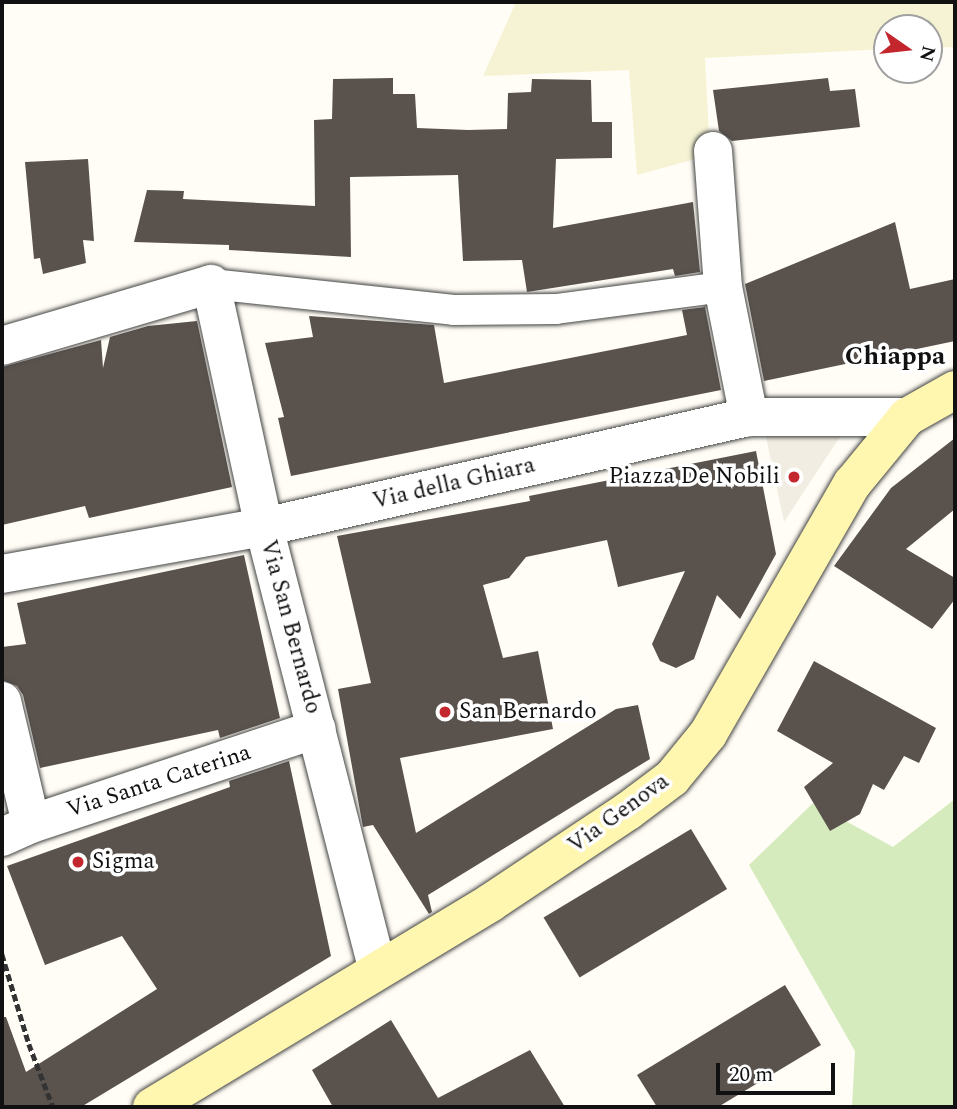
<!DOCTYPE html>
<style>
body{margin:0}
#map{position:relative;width:957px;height:1109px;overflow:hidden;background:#fffdf5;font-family:Spectral,serif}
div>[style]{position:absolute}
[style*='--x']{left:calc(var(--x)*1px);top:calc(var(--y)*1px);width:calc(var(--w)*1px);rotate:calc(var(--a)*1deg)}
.farmland>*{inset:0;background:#f6f3d4}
.green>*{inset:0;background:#d5ebbd}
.plaza>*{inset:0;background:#f1ede2}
.building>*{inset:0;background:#5a524d;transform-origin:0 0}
.path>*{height:4.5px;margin-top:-2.25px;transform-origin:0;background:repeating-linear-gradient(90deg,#333 0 7px,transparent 0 10.5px)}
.roads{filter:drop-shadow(0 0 2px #444) drop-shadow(0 0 2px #444)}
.pedestrian>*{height:30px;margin:-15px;padding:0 15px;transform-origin:15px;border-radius:15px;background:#fff}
.minor>*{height:38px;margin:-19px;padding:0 19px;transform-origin:19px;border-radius:19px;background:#fff}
.secondary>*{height:38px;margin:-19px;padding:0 19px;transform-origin:19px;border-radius:19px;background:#fff6b0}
.dots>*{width:19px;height:19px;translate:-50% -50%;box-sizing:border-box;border:4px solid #fff;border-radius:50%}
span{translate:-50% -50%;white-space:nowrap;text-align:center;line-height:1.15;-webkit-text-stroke:7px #fff;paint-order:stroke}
.poi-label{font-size:23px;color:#111}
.right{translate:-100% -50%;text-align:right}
.left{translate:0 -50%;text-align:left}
.street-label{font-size:23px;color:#111}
.quarter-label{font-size:26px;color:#111;font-weight:700}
.frame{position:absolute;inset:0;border:4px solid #111;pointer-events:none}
.north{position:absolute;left:873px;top:14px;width:70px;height:70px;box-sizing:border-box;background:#fff;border:2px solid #a0a0a0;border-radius:50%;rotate:104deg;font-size:19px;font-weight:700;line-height:28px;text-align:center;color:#111}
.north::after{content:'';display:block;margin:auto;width:24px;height:32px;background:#c4262e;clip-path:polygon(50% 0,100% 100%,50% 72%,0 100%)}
.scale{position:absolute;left:716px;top:1063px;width:119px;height:32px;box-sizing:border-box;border:4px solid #111;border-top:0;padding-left:9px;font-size:21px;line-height:24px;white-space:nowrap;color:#111;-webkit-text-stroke:5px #fff;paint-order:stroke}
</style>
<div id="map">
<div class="farmland">
<div style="clip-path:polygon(516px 2px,955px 2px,955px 47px,929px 48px,929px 28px,887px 28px,887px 49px,705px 58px,710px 155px,637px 175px,629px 70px,483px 76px)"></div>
</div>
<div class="green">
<div style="clip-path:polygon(955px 799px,955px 1107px,852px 1107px,855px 1051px,749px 865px,813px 803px,893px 847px)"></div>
</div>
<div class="plaza">
<div style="clip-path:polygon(847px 426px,784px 522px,765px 432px)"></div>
</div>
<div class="building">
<div style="clip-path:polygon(393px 78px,393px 94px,415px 94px,417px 128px,468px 130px,507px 129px,508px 93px,531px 92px,532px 79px,591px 80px,592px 122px,612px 122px,612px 158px,556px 159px,553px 228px,693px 202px,700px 272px,675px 276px,673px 269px,527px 292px,522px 260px,463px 261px,458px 175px,350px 177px,351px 257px,229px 250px,229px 245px,134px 242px,147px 190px,184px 191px,183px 199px,315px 206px,314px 120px,332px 119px,333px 79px)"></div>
<div style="clip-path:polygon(828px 78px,830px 91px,855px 89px,860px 127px,732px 141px,719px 131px,713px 90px)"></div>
<div style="clip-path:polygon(88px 159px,94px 241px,83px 240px,86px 263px,43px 274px,40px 258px,34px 259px,25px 162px)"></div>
<div style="clip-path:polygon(895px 222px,910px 289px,955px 279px,955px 341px,764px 381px,745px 284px)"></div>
<div style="clip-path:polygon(705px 307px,721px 390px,291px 476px,278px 418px,284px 417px,265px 343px,313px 337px,309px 316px,434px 325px,444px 383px,687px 335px,682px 310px)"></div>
<div style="clip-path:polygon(197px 321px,232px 487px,89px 518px,85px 506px,2px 525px,2px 367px,101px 340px,103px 368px,110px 337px,148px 326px)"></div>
<div style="clip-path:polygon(955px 438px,955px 509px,906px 549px,955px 578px,955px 599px,932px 629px,834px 566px,891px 488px)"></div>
<div style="clip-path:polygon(756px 451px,776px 554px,740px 619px,717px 595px,694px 659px,676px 668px,660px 661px,652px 644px,685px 571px,618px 587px,607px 540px,526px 557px,509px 578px,483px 585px,503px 658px,538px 651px,553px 729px,400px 758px,416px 833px,616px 709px,638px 705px,650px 759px,428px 895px,432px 912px,429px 914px,373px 825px,363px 827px,362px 822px,338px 689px,371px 683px,337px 536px,530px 501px,529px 496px)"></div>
<div style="clip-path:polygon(244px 555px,280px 718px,220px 738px,218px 730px,40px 768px,23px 695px,17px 686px,2px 680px,2px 647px,26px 644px,17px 603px)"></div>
<div style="clip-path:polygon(814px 661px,936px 728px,919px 763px,904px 756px,884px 790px,873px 784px,860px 814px,830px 831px,804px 787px,833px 763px,777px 731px)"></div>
<div style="clip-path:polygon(289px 761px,331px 956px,81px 1107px,2px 1107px,2px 1017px,6px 1017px,26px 1072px,157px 989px,122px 936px,45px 965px,7px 866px,230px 787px,229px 781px)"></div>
<div style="left:691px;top:829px;width:70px;height:172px;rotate:59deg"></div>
<div style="clip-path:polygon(785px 985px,821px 1045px,718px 1107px,657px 1107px,637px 1075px)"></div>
<div style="clip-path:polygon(391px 1020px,438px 1098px,530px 1050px,565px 1107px,333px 1107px,312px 1070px)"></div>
</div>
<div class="path">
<div style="--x:2;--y:954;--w:94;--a:73.3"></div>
<div style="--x:29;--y:1044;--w:67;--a:69.1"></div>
</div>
<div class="roads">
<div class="pedestrian">
<div style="--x:211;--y:284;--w:244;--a:6.1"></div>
<div style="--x:454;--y:310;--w:102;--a:-0.6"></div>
<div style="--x:556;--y:309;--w:168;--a:-7.5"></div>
</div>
<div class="minor">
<div style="--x:713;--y:151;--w:136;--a:85.8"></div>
<div style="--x:723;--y:287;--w:133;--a:78.7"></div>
<div style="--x:2;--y:346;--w:218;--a:-16.5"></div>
<div style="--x:211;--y:284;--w:249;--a:77.7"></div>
<div style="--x:264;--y:527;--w:455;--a:75.6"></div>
<div style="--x:2;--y:574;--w:266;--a:-10.2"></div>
<div style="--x:264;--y:527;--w:497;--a:-12.8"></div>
<div style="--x:749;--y:417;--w:158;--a:0"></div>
<div style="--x:2;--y:701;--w:126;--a:76.7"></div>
<div style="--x:2;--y:837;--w:32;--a:-24"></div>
<div style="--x:31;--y:824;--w:301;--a:-18.4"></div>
</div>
<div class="secondary">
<div style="--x:152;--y:1107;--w:395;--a:-31.1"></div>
<div style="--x:490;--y:903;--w:166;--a:-33.7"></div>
<div style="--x:628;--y:811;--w:55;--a:-36.9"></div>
<div style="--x:672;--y:778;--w:57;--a:-50.7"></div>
<div style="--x:708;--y:734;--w:289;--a:-60.1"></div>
<div style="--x:852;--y:484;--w:87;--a:-50.6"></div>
<div style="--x:907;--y:417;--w:55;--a:-29.4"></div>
</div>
</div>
<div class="dots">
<div style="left:794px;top:477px;background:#c4262e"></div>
<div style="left:445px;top:712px;background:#c4262e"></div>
<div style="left:78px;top:862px;background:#c4262e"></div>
</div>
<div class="poi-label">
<span class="right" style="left:780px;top:477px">Piazza De Nobili</span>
<span class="left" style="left:459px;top:712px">San Bernardo</span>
<span class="left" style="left:92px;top:862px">Sigma</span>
</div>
<div class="street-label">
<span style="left:454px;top:484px;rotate:-13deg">Via della Ghiara</span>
<span style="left:290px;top:627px;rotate:75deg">Via San Bernardo</span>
<span style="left:159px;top:782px;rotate:-18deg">Via Santa Caterina</span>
<span style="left:619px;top:814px;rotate:-36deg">Via Genova</span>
</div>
<div class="quarter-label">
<span style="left:895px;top:357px">Chiappa</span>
</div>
<div class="frame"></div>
<div class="north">N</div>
<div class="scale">20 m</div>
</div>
